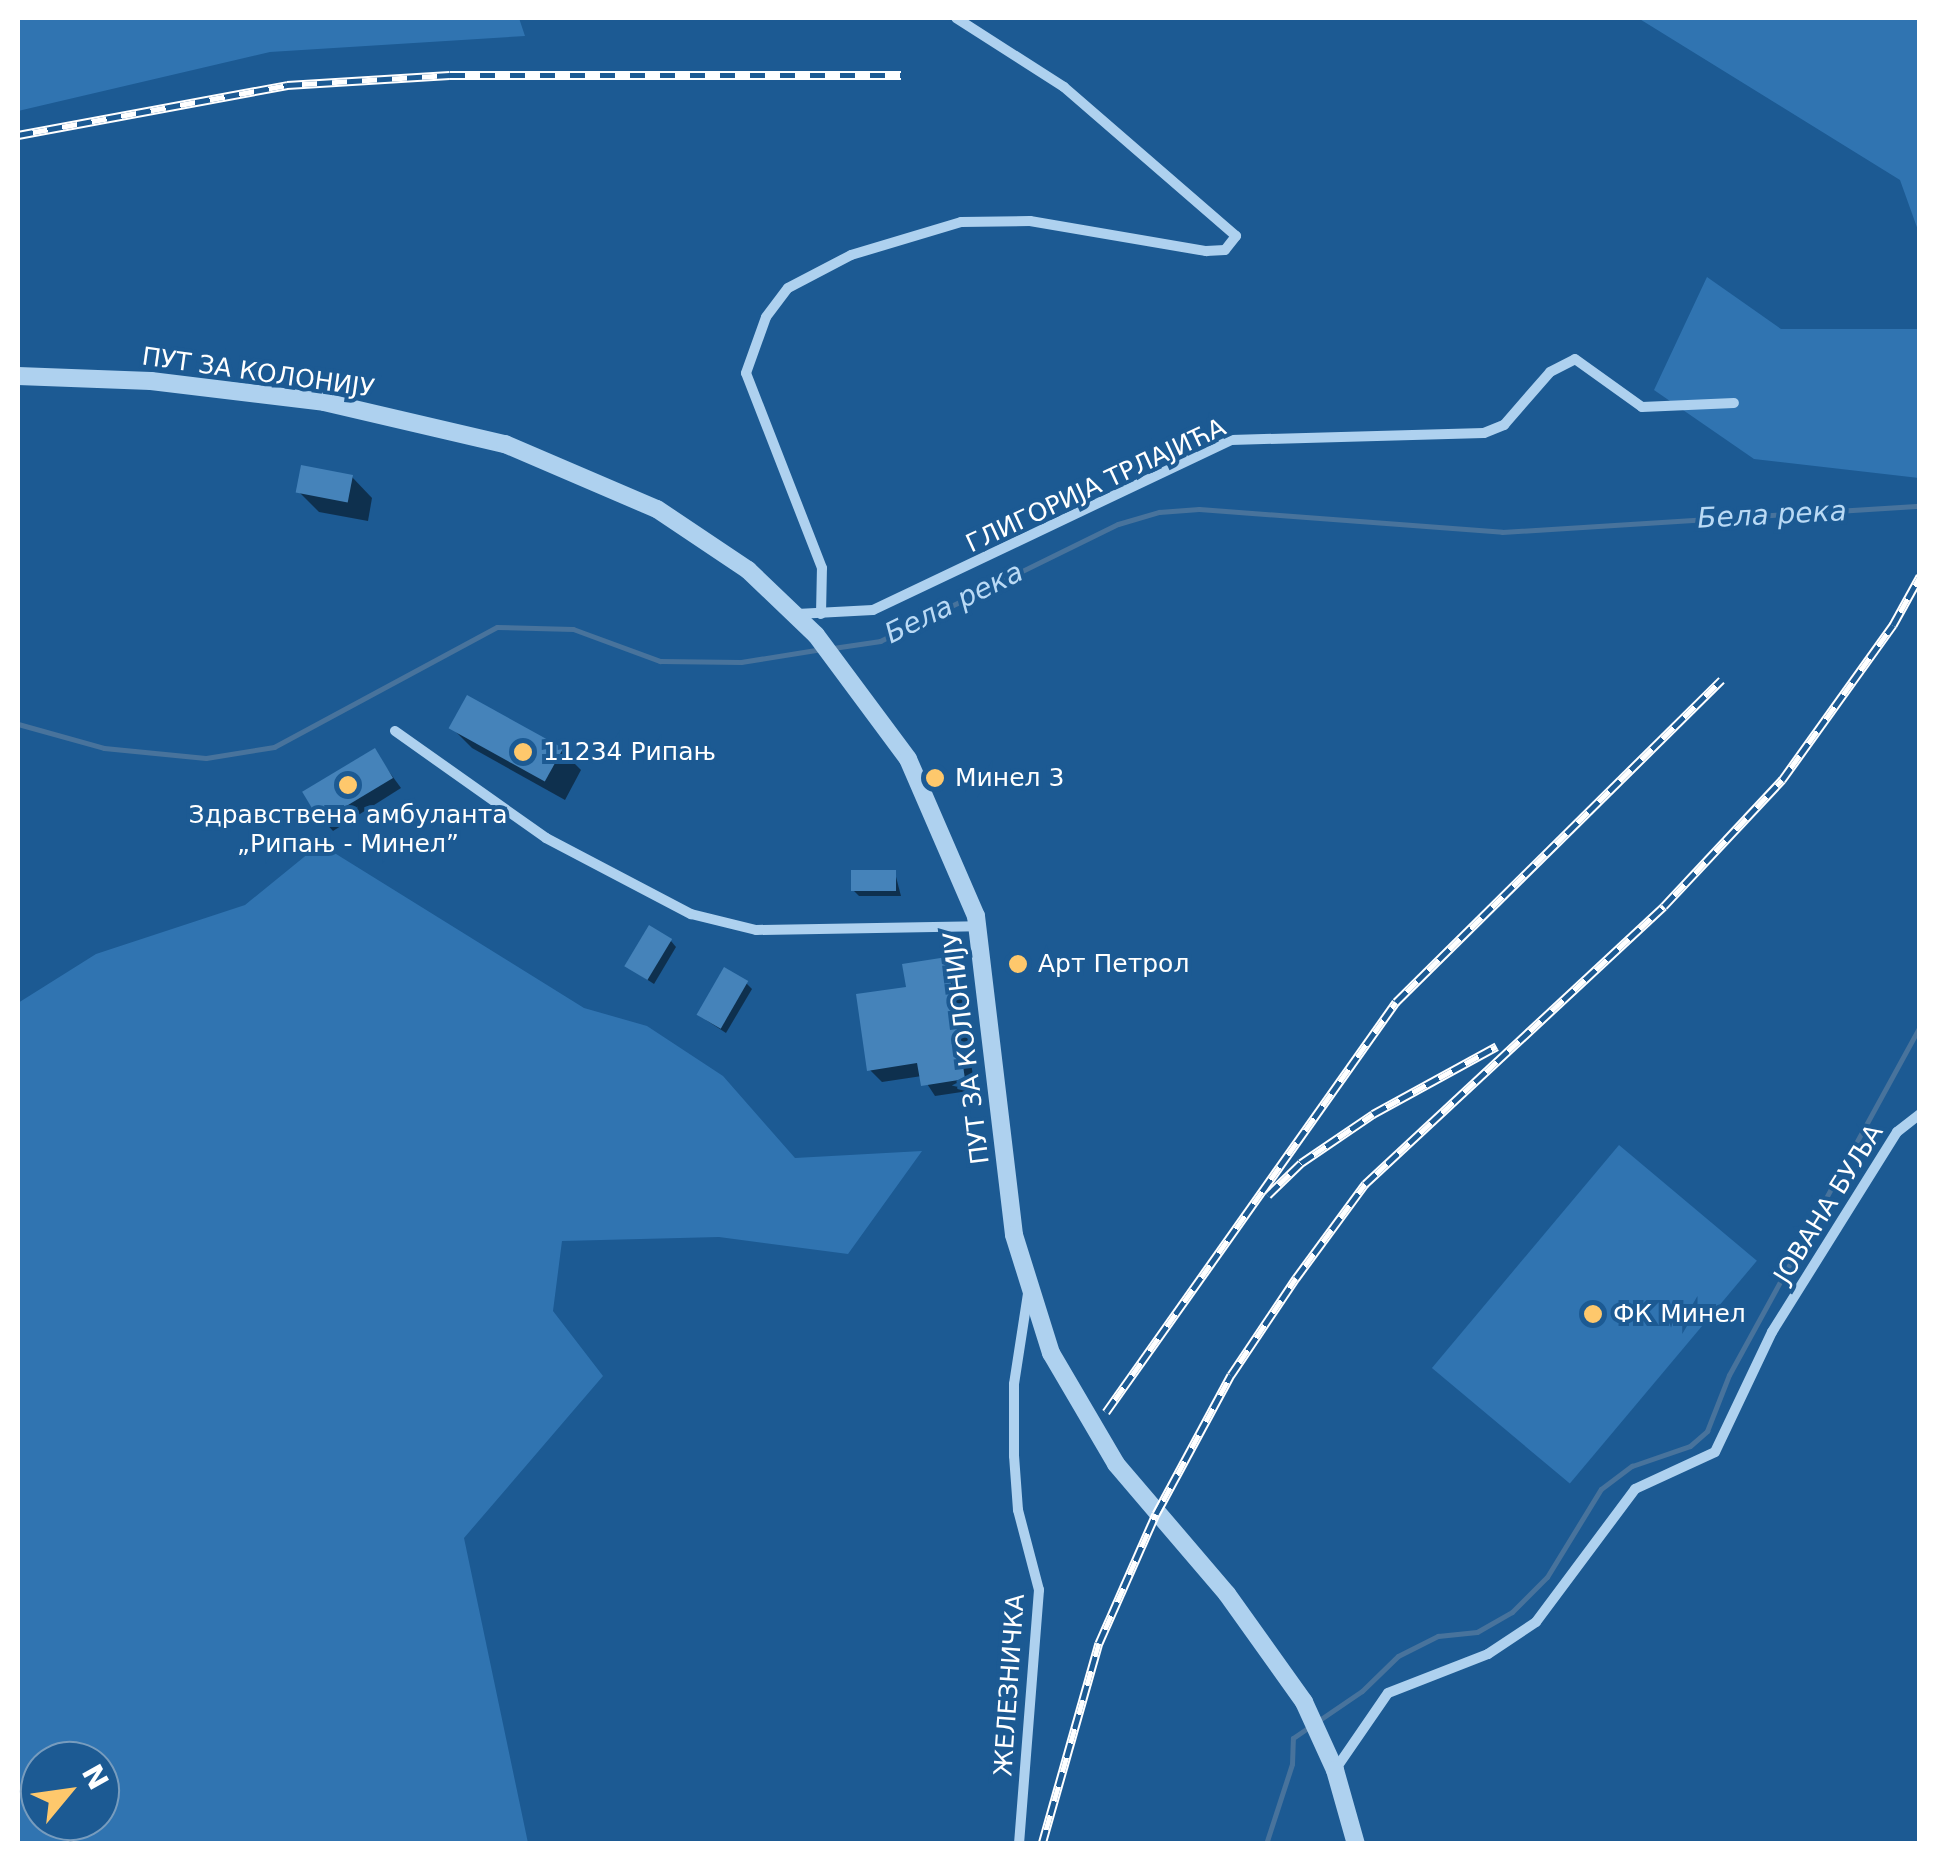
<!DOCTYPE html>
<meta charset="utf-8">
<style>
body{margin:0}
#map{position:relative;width:1937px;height:1861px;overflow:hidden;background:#1c5a93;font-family:"DejaVu Sans",sans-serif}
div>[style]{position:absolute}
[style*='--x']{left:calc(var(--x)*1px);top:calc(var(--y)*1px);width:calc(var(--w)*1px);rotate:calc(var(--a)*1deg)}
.green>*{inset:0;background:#3074b1;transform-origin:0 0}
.shadow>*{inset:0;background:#0007}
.stream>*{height:5px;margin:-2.5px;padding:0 2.5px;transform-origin:2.5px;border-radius:2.5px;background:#48739c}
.building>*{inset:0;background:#4583ba;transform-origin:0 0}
.minor>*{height:10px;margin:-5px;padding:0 5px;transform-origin:5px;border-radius:5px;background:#aed1ef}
.tertiary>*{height:18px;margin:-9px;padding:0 9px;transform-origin:9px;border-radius:9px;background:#aed1ef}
.rail>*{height:9px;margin-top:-4.5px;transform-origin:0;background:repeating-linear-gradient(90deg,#1c5a93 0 15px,#fff 0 30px);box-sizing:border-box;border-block:2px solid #fff}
.dots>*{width:28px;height:28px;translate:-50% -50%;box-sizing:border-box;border:5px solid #1c5a93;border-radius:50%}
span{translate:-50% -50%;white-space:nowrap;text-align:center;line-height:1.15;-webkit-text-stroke:8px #1c5a93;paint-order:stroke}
.street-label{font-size:25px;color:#fff}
.poi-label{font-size:25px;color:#fff}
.left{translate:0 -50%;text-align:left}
.water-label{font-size:28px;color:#badaf5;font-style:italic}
.frame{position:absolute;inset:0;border:20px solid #fff;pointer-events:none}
.north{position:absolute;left:20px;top:1741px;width:100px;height:100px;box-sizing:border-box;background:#1c5a93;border:2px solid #779cbe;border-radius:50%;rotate:61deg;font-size:28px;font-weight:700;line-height:40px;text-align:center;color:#fff}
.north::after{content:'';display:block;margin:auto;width:35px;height:45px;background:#fec86c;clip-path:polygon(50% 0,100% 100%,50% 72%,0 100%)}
</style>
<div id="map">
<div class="green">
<div style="clip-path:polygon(18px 18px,519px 18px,525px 36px,270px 52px,18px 111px)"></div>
<div style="clip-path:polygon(1638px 18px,1919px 18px,1919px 233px,1900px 180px)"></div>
<div style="clip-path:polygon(1707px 277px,1781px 329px,1919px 329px,1919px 478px,1754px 459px,1654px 390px)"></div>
<div style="clip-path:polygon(evenodd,320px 844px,584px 1008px,647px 1026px,723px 1076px,795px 1158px,922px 1151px,848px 1254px,719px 1237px,562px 1241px,553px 1311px,603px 1376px,464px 1538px,528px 1843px,18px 1843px,18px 1003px,96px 954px,245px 905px,320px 844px,100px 1761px,100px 1821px,40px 1821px,40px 1761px,100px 1761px)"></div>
<div style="left:1619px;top:1145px;width:180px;height:291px;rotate:40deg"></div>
</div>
<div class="shadow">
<div style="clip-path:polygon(352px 477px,372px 498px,368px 521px,319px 512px,299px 492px)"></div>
<div style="clip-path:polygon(452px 728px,561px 750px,581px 770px,565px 800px,472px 748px)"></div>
<div style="clip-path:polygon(374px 751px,401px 788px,333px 831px,324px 821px)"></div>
<div style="clip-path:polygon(895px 873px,901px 896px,859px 896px,853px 890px)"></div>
<div style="clip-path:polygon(671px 941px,676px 947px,654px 984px,634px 971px)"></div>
<div style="clip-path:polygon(946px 960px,958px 972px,975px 1090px,935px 1096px,922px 1076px,882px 1082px,870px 1070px,909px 989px)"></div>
<div style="clip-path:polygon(746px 983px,752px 989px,726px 1033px,706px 1020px)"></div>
</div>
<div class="stream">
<div style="--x:833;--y:648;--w:48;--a:-8.5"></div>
<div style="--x:880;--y:641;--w:265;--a:-26.2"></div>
<div style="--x:1118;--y:524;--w:43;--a:-16.3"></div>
<div style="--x:1159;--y:512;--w:40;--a:-4.3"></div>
<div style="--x:1199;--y:509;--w:304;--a:4.3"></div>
<div style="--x:1502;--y:532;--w:419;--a:-3.6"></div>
<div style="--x:18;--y:724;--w:89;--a:15.6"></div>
<div style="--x:104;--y:748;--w:102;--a:5.6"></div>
<div style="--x:206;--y:758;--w:69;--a:-9.2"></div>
<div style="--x:274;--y:747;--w:253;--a:-28.3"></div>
<div style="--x:497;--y:627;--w:76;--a:1.5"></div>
<div style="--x:573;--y:629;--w:93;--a:20.2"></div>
<div style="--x:660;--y:661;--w:81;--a:0.7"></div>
<div style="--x:741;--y:662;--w:82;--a:-9.1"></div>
<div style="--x:1266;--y:1844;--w:84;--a:-72"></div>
<div style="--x:1292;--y:1764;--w:26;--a:-88"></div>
<div style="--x:1293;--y:1738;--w:83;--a:-34.3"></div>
<div style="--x:1362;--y:1691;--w:50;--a:-44.2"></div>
<div style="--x:1398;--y:1656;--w:45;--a:-26.6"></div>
<div style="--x:1438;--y:1636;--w:39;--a:-6"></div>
<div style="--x:1477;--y:1632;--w:40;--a:-29.7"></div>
<div style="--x:1512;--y:1612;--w:49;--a:-45"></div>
<div style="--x:1547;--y:1577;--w:103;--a:-58.5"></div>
<div style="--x:1601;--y:1489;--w:39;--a:-37"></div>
<div style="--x:1632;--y:1466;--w:61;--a:-19"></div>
<div style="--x:1690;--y:1446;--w:23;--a:-41"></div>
<div style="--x:1707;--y:1431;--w:60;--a:-68.6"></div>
<div style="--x:1729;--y:1375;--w:398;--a:-61.3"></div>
</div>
<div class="building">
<div style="left:301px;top:465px;width:53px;height:28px;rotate:11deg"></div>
<div style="left:467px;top:695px;width:110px;height:38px;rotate:29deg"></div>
<div style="left:375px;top:748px;width:35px;height:85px;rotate:59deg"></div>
<div style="left:851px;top:870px;width:45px;height:21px"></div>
<div style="left:649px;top:925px;width:27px;height:48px;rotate:31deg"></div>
<div style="clip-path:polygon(947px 957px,965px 1079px,921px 1086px,917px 1063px,867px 1071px,856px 994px,906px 987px,902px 964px)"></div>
<div style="left:724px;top:967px;width:28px;height:55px;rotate:30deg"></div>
</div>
<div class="minor">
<div style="--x:797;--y:614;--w:76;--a:-3"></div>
<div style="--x:873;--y:610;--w:396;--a:-25.4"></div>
<div style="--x:1231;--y:440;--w:253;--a:-1.6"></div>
<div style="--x:1484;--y:433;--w:22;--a:-22"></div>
<div style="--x:1504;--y:425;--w:70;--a:-49"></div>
<div style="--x:1550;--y:372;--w:28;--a:-27"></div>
<div style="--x:1575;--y:359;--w:82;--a:35.6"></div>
<div style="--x:1642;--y:407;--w:92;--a:-2.5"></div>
<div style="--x:821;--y:614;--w:46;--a:-88.8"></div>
<div style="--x:822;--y:568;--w:209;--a:-111.3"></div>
<div style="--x:746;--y:373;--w:59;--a:-70.3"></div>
<div style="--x:766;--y:317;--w:36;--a:-53"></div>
<div style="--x:788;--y:288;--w:71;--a:-27.6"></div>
<div style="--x:851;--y:255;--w:115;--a:-16.7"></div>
<div style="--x:961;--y:222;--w:69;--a:-0.8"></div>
<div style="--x:1030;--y:221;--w:179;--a:9.7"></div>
<div style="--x:1206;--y:251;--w:19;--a:-3"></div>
<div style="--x:1225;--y:250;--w:18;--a:-52"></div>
<div style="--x:1236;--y:236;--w:228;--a:-139.1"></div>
<div style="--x:1064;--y:87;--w:128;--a:-147.4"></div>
<div style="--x:395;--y:731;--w:185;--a:35.3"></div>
<div style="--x:546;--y:838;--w:164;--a:27.7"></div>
<div style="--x:691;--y:914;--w:67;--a:13.8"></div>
<div style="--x:756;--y:930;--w:221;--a:-1"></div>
<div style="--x:1335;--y:1770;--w:93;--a:-55.5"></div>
<div style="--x:1388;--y:1693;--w:107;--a:-21.3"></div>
<div style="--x:1488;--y:1654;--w:58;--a:-33.7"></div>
<div style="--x:1536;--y:1622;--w:166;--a:-53.3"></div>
<div style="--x:1635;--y:1489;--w:88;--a:-24.8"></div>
<div style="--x:1715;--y:1452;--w:133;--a:-64.6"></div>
<div style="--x:1772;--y:1332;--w:236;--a:-58"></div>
<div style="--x:1897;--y:1132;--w:29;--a:-38"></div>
<div style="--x:1019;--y:1844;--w:255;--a:-85.5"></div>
<div style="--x:1039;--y:1590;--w:83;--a:-104.7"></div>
<div style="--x:1018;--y:1510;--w:54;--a:-94.2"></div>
<div style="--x:1014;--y:1456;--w:72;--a:-90"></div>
<div style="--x:1014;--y:1384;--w:91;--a:-81.2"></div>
</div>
<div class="tertiary">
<div style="--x:18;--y:376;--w:133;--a:2.2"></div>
<div style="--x:151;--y:381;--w:174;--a:6.9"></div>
<div style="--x:324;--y:402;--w:186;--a:13.1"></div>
<div style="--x:505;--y:444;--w:165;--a:23.2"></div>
<div style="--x:657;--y:509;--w:110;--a:33.8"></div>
<div style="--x:748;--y:570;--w:94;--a:43.7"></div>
<div style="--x:816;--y:635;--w:154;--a:53.4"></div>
<div style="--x:908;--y:759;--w:171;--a:66.6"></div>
<div style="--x:976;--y:916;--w:321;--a:83.2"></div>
<div style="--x:1014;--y:1235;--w:124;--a:72.6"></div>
<div style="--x:1051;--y:1353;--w:129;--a:59.6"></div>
<div style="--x:1116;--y:1464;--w:171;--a:49.5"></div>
<div style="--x:1227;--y:1594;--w:133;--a:54.5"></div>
<div style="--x:1304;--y:1702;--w:75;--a:65.5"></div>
<div style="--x:1335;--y:1770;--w:77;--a:74.2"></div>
</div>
<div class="rail">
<div style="--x:18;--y:135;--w:274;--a:-10.5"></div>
<div style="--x:287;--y:85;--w:163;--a:-3.5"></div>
<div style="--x:450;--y:75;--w:451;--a:0"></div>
<div style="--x:1268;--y:1195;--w:46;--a:-44.1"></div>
<div style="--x:1301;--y:1163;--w:87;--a:-34.2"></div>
<div style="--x:1373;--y:1114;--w:141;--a:-28.7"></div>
<div style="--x:1106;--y:1412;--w:502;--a:-54.73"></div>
<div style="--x:1396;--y:1002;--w:458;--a:-44.7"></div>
<div style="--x:1042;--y:1844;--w:209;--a:-74.2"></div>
<div style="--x:1099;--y:1643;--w:141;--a:-66.2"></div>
<div style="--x:1156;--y:1514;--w:158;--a:-61.7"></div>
<div style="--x:1231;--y:1375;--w:117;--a:-56.2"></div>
<div style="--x:1296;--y:1278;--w:117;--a:-53.7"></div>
<div style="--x:1365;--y:1184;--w:408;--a:-42.9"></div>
<div style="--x:1664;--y:906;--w:173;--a:-46.9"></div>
<div style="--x:1782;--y:780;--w:191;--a:-54.4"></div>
<div style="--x:1893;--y:625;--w:56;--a:-61.1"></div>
</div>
<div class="dots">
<div style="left:523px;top:752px;background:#fec86c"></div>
<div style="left:935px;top:778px;background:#fec86c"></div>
<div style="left:348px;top:785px;background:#fec86c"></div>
<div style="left:1018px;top:964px;background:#fec86c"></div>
<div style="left:1593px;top:1314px;background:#fec86c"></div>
</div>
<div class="street-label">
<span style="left:258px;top:373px;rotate:8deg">ПУТ ЗА КОЛОНИЈУ</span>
<span style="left:1096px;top:486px;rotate:-25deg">ГЛИГОРИЈА ТРЛАЈИЋА</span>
<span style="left:967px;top:1048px;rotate:-97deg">ПУТ ЗА КОЛОНИЈУ</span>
<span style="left:1829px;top:1204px;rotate:-58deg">ЈОВАНА БУЉА</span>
<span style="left:1010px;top:1685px;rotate:-86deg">ЖЕЛЕЗНИЧКА</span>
</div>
<div class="poi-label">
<span class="left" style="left:543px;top:752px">11234 Рипањ</span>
<span class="left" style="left:955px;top:778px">Минел 3</span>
<span style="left:348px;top:830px">Здравствена амбуланта<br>„Рипањ - Минел”</span>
<span class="left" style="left:1038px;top:964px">Арт Петрол</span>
<span class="left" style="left:1613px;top:1314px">ФК Минел</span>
</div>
<div class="water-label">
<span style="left:1772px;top:515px;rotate:-3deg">Бела река</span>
<span style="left:954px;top:603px;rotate:-26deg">Бела река</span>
</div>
<div class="frame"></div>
<div class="north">N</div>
</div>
